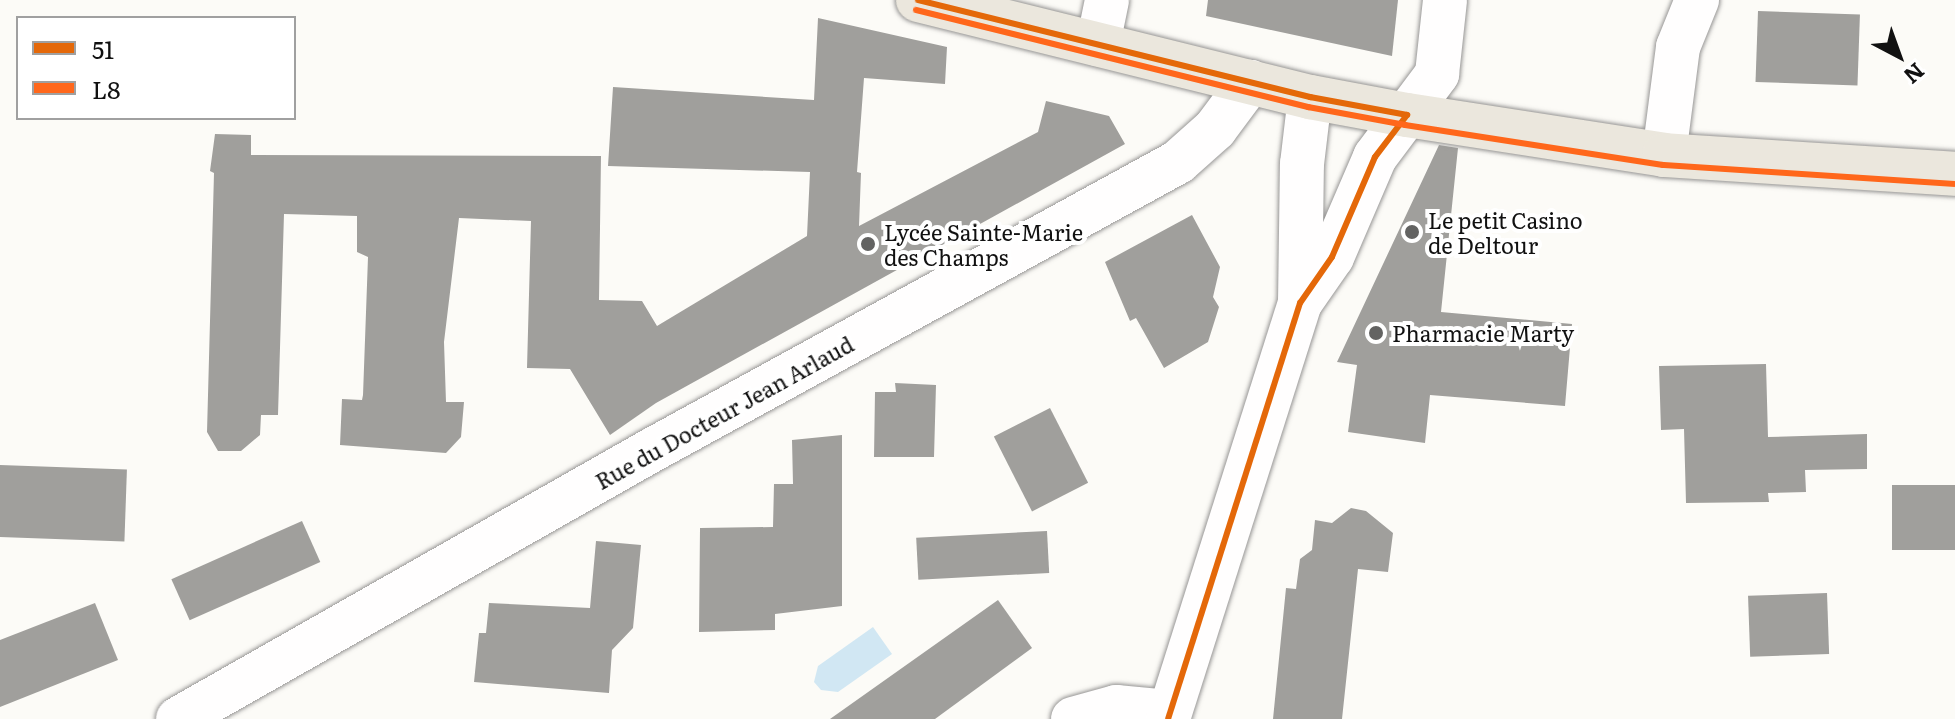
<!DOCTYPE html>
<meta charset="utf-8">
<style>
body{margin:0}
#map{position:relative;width:1955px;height:719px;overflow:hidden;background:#fcfbf7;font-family:Literata,serif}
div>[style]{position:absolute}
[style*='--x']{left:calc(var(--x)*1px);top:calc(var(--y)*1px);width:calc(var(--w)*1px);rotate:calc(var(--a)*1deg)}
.water>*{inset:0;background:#d1e7f3}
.building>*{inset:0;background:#a09f9c;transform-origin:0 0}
.roads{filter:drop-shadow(0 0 2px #979695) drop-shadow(0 0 2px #979695)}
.minor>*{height:44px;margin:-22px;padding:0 22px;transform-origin:22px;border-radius:22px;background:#fffefe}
.major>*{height:44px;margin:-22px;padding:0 22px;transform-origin:22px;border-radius:22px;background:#ebe7dd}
.bus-1>*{height:6px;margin:-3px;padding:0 3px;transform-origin:3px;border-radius:3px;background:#e46809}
.bus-2>*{height:6px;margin:-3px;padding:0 3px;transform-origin:3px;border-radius:3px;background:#ff671b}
.dots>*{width:22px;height:22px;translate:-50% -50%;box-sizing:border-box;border:4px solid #fff;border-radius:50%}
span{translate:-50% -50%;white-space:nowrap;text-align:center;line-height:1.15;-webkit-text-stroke:8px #fff;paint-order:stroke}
.poi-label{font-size:22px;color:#111}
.left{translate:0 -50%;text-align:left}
.street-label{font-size:22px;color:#111}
.legend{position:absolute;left:16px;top:16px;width:280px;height:104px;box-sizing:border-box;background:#fff;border:2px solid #a0a0a0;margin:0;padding:10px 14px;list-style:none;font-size:24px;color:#111}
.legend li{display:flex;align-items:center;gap:16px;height:40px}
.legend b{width:40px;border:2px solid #a0a0a0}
.north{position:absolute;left:1859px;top:16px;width:80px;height:80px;-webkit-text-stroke:6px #fff;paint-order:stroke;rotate:139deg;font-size:22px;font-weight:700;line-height:32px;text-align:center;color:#111}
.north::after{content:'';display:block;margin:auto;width:28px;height:36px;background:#111;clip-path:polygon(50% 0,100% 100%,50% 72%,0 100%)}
</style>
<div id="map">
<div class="water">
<div style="clip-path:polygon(873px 627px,892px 654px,838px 692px,821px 690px,814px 682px,818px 666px)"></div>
</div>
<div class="building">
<div style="clip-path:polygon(1208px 0,1398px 0,1392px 56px,1206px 16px)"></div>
<div style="left:1758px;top:11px;width:102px;height:71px;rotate:2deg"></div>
<div style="clip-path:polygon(818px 18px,947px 47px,945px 84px,864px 78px,857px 172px,861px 173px,859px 226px,1038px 132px,1046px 101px,1109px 116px,1125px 144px,656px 403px,610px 435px,570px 369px,527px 368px,531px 221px,459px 218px,444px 342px,446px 402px,464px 402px,461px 437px,446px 453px,340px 445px,342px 399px,362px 400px,363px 395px,368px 257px,357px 252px,357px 216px,284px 214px,278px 415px,261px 415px,260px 435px,241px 451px,218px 451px,207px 432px,214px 173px,210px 171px,215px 134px,251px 135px,251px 155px,601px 156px,599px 300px,642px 301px,657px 326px,807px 236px,810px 172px,608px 166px,613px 87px,814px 100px)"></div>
<div style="clip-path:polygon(1439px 145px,1458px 148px,1441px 312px,1572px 324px,1565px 406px,1430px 395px,1425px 443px,1348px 432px,1357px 365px,1337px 362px)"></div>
<div style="clip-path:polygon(1192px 215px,1220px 267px,1213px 297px,1219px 307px,1208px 342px,1164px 368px,1136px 318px,1130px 321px,1105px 262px)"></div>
<div style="clip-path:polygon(1766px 364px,1768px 437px,1867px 434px,1867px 469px,1805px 470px,1806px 492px,1768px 493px,1769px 502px,1686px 503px,1684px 429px,1661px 430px,1659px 366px)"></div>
<div style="clip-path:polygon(895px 383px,936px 385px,934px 457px,874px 457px,875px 392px,896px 392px)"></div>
<div style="left:1050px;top:408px;width:84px;height:63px;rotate:63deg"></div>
<div style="clip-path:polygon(842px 435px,842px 606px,775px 614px,775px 630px,699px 632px,700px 528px,773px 527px,774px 484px,793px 484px,792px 440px)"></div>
<div style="left:0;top:465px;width:127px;height:72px;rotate:2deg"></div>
<div style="left:1955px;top:485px;width:65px;height:63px;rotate:90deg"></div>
<div style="clip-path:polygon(1351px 508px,1366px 511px,1393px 533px,1388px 572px,1358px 569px,1342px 719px,1273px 719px,1286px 588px,1296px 589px,1300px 559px,1312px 550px,1315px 520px,1332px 523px)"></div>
<div style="left:302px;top:521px;width:45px;height:143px;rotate:66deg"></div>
<div style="left:1047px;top:531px;width:42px;height:131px;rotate:87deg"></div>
<div style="clip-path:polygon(596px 541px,641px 545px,633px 628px,612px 650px,609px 693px,474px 682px,479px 633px,486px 633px,489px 603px,590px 608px)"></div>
<div style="left:1827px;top:593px;width:61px;height:79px;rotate:88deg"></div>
<div style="clip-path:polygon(998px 600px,1032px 648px,935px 719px,830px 719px)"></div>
<div style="clip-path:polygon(95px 603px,118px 660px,0 707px,0 640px)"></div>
</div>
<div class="roads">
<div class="minor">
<div style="--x:1098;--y:44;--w:45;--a:-78.4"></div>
<div style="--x:1664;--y:155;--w:109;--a:-82.6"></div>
<div style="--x:1678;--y:47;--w:51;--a:-68"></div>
<div style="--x:1300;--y:303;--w:139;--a:-89.2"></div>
<div style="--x:1302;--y:164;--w:67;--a:-83.2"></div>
<div style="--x:178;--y:719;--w:545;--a:-29.58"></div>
<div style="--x:652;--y:450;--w:600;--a:-28.7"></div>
<div style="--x:1178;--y:162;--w:50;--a:-41.7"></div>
<div style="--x:1215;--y:129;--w:59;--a:-53.3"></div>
<div style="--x:1073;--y:719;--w:45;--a:-15.6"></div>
<div style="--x:1116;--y:707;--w:53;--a:5.4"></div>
<div style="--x:1168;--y:719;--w:436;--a:-72.4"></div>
<div style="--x:1300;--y:303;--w:56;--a:-55.2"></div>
<div style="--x:1332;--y:257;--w:109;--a:-66.7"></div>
<div style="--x:1375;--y:157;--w:104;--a:-53.2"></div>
<div style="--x:1437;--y:74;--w:74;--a:-83.8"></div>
</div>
<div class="major">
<div style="--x:918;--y:0;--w:404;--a:13.9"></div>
<div style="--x:1310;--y:97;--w:99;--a:10.5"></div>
<div style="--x:1407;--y:115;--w:260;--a:8.8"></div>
<div style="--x:1664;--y:155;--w:292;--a:3.7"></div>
</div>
</div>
<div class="bus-1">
<div style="--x:918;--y:0;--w:404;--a:13.9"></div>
<div style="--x:1310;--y:97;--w:99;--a:10.5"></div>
<div style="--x:1407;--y:115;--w:53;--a:127.3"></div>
<div style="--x:1375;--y:157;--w:109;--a:113.3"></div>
<div style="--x:1332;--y:257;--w:56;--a:124.8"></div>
<div style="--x:1300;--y:303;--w:436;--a:107.6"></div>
</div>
<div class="bus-2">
<div style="--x:916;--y:10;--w:404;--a:13.9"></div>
<div style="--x:1308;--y:107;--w:99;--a:10.5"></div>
<div style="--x:1405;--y:125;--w:261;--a:8.8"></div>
<div style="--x:1663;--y:165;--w:292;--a:3.7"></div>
</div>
<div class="dots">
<div style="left:1412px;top:232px;background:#636362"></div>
<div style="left:868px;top:244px;background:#636362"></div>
<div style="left:1376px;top:333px;background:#636362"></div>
</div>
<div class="poi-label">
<span class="left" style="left:1428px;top:232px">Le petit Casino<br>de Deltour</span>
<span class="left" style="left:884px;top:244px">Lycée Sainte-Marie<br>des Champs</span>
<span class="left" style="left:1392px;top:333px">Pharmacie Marty</span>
</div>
<div class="street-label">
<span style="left:724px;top:412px;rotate:-29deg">Rue du Docteur Jean Arlaud</span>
</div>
<ul class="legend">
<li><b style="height:10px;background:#e46809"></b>51</li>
<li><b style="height:10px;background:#ff671b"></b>L8</li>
</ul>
<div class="north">N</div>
</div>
